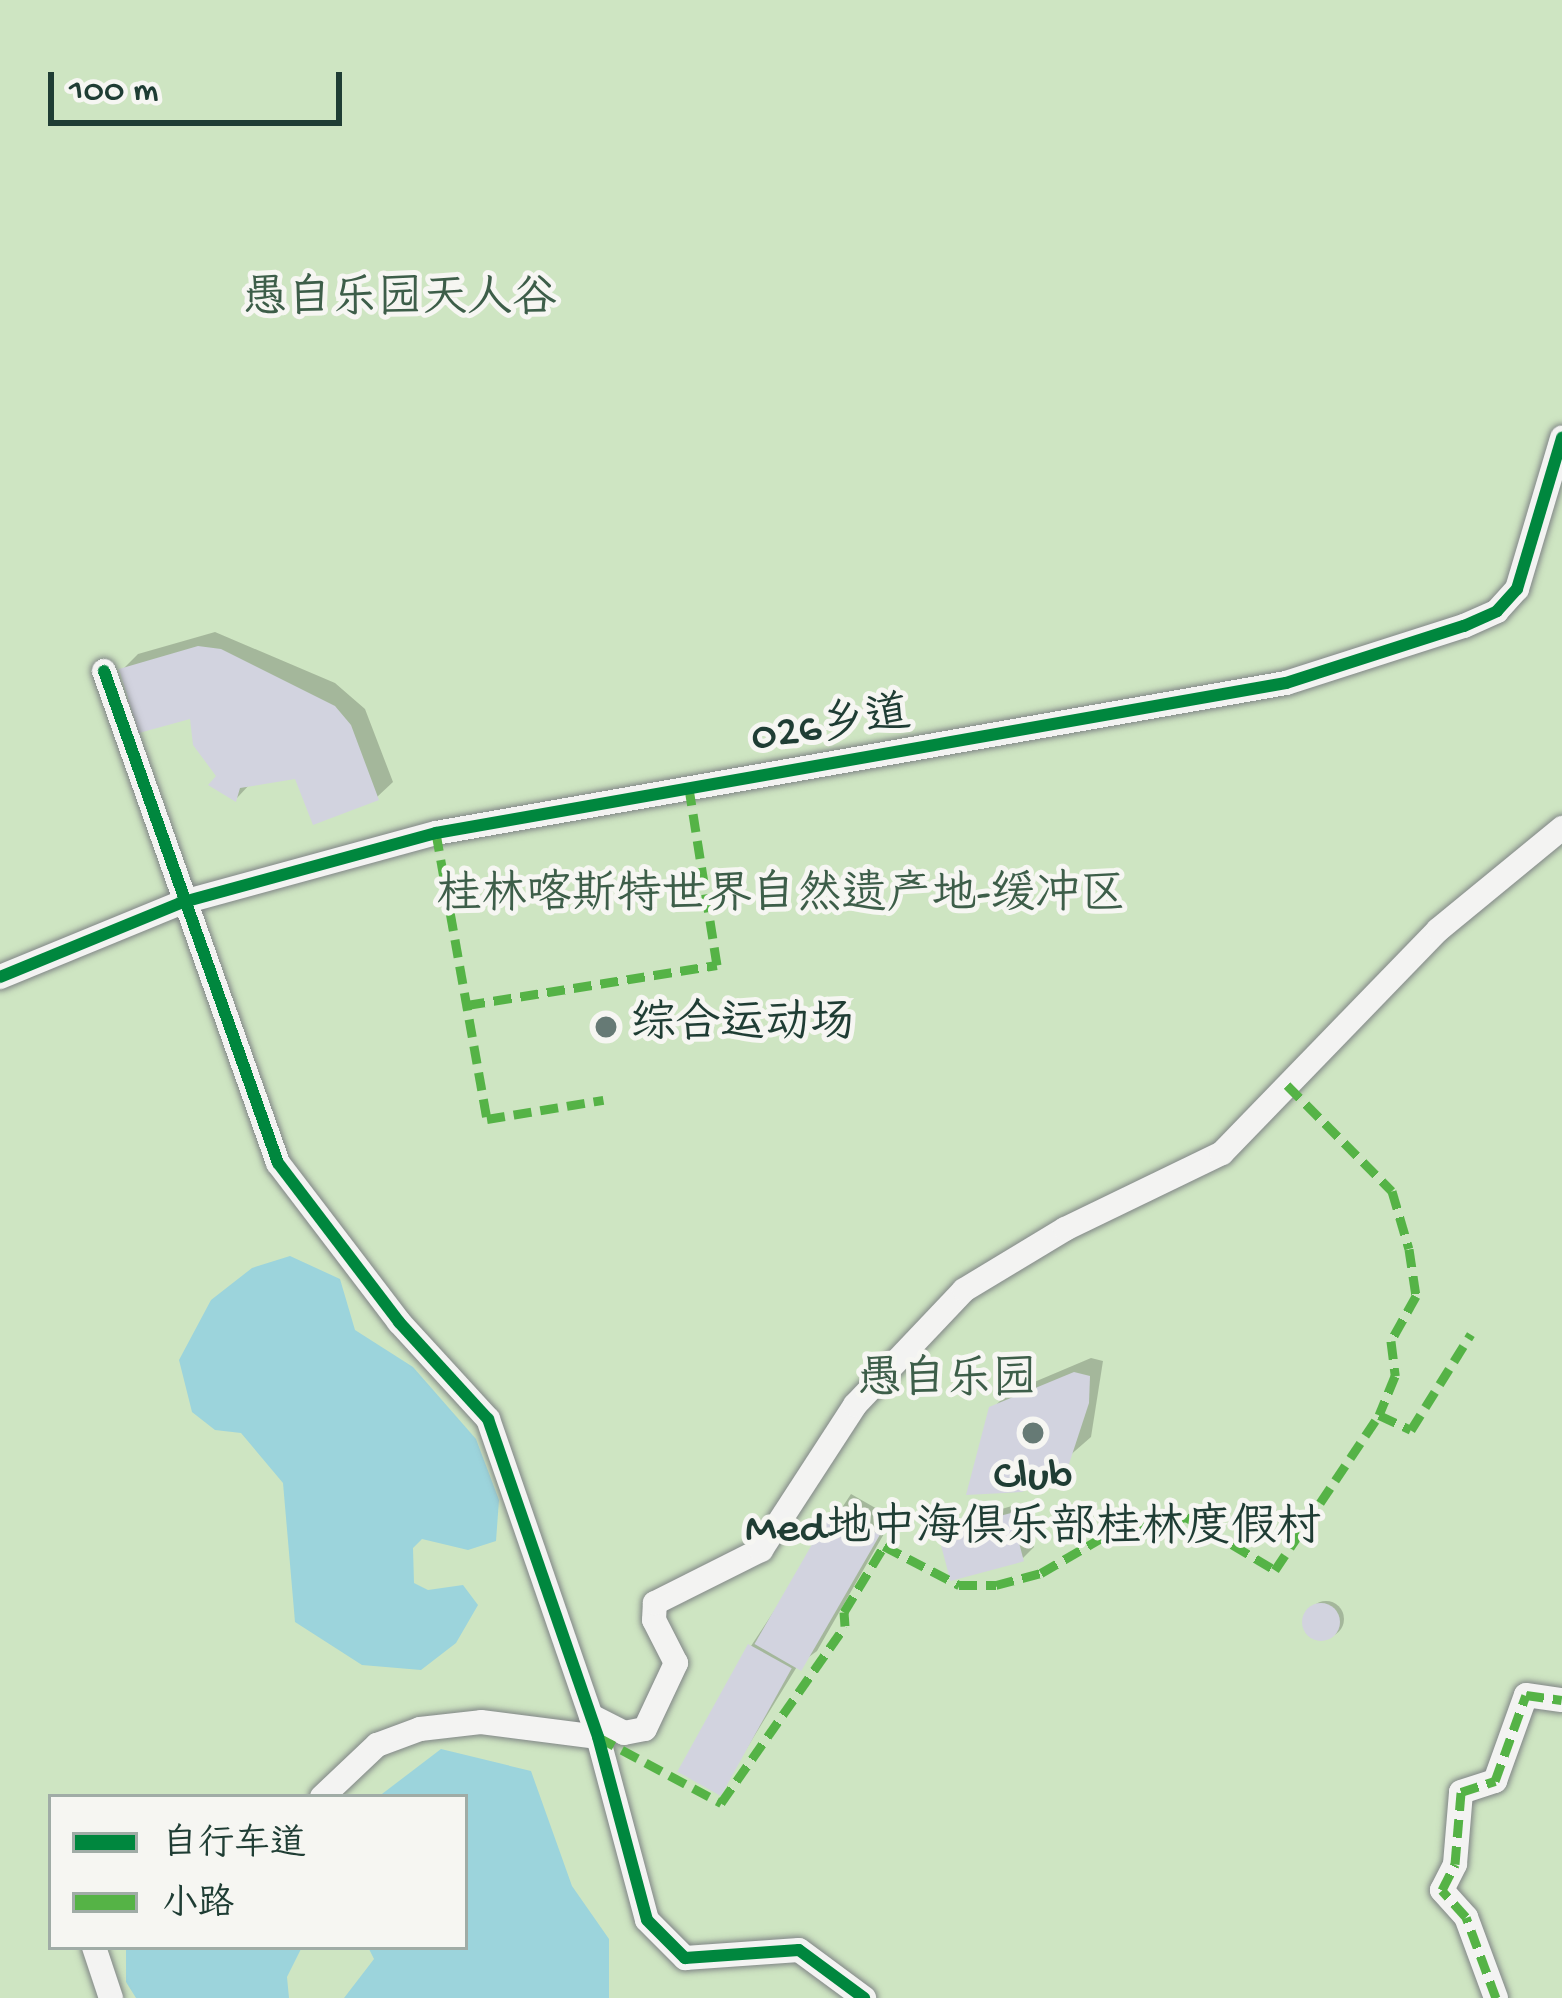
<!DOCTYPE html>
<meta charset="utf-8">
<style>
body{margin:0}
#map{position:relative;width:1562px;height:1998px;overflow:hidden;background:#eaeaef;font-family:"Gochi Hand","LXGW WenKai TC",sans-serif}
div>[style]{position:absolute}
[style*='--x']{left:calc(var(--x)*1px);top:calc(var(--y)*1px);width:calc(var(--w)*1px);rotate:calc(var(--a)*1deg)}
.green>*{inset:0;background:#cee5c2}
.water>*{inset:0;background:#9cd4dc}
.shadow>*{inset:0;background:#0003}
.round{border-radius:50%}
.building>*{inset:0;background:#d2d3df;transform-origin:0 0}
.roads{filter:drop-shadow(0 0 3px #808586) drop-shadow(0 0 3px #808586)}
.minor>*{height:24px;margin:-12px;padding:0 12px;transform-origin:12px;border-radius:12px;background:#f3f3f2}
.quiet>*{height:9px;margin-top:-4.5px;transform-origin:0;background:repeating-linear-gradient(90deg,#55b346 0 18px,transparent 0 27px)}
.cycleway>*{height:12px;margin:-6px;padding:0 6px;transform-origin:6px;border-radius:6px;background:#00873e}
.dots>*{width:33px;height:33px;translate:-50% -50%;box-sizing:border-box;border:6px solid #f6f6f2;border-radius:50%}
span{translate:-50% -50%;white-space:nowrap;text-align:center;line-height:1.15;-webkit-text-stroke:10px #f6f6f2;paint-order:stroke}
.park-label{font-size:45px;color:#3d5e49}
.street-label{font-size:45px;color:#1f3d34}
.poi-label{font-size:45px;color:#1f3d34}
.left{translate:0 -50%;text-align:left}
.legend{position:absolute;left:48px;top:1794px;width:420px;height:156px;box-sizing:border-box;background:#f6f6f2;border:3px solid #a0aca6;margin:0;padding:15px 21px;list-style:none;font-size:36px;color:#1f3d34}
.legend li{display:flex;align-items:center;gap:24px;height:60px}
.legend b{width:60px;border:3px solid #a0aca6}
.scale{position:absolute;left:48px;top:72px;width:294px;height:54px;box-sizing:border-box;border:6px solid #1f3d34;border-top:0;padding-left:15px;font-size:36px;line-height:42px;white-space:nowrap;color:#1f3d34;-webkit-text-stroke:9px #f6f6f2;paint-order:stroke}
</style>
<div id="map">
<div class="green">
<div style="clip-path:polygon(evenodd,0 0,1562px 0,1562px 1998px,0 1998px,0 0,51px 1797px,465px 1797px,465px 1947px,51px 1947px,51px 1797px)"></div>
</div>
<div class="water">
<div style="clip-path:polygon(290px 1256px,340px 1279px,355px 1330px,413px 1367px,476px 1439px,499px 1500px,496px 1541px,468px 1550px,422px 1539px,413px 1548px,414px 1583px,428px 1590px,463px 1585px,478px 1605px,456px 1643px,421px 1670px,362px 1665px,295px 1622px,283px 1483px,241px 1433px,215px 1430px,192px 1412px,179px 1360px,211px 1300px,252px 1268px)"></div>
<div style="clip-path:polygon(441px 1749px,531px 1771px,572px 1886px,609px 1939px,609px 1998px,344px 1998px,374px 1959px,368px 1947px,465px 1947px,465px 1797px,378px 1797px)"></div>
<div style="clip-path:polygon(126px 1947px,302px 1947px,287px 1977px,289px 1998px,136px 1998px,126px 1982px)"></div>
</div>
<div class="shadow">
<div style="clip-path:polygon(215px 632px,335px 683px,365px 709px,393px 782px,377px 797px,297px 776px,251px 783px,236px 799px,192px 715px,123px 669px,138px 654px)"></div>
<div style="clip-path:polygon(1091px 1358px,1103px 1361px,1091px 1437px,1036px 1485px,970px 1491px,992px 1409px,1008px 1393px)"></div>
<div style="clip-path:polygon(851px 1494px,893px 1518px,817px 1651px,798px 1665px,720px 1792px,751px 1646px)"></div>
<div style="clip-path:polygon(1022px 1503px,1034px 1547px,1023px 1558px,942px 1534px,953px 1523px)"></div>
<div class="round" style="left:1308px;top:1601px;width:36px;height:36px"></div>
</div>
<div class="building">
<div style="clip-path:polygon(198px 646px,221px 649px,335px 706px,351px 725px,379px 800px,313px 825px,295px 779px,240px 788px,236px 802px,208px 785px,216px 776px,193px 745px,190px 719px,139px 733px,119px 669px)"></div>
<div style="clip-path:polygon(1074px 1372px,1090px 1376px,1089px 1403px,1068px 1467px,1022px 1492px,966px 1495px,989px 1407px)"></div>
<div style="left:833px;top:1508px;width:54px;height:157px;rotate:30deg"></div>
<div style="left:1011px;top:1513px;width:50px;height:76px;rotate:75deg"></div>
<div class="round" style="left:1302px;top:1603px;width:38px;height:38px"></div>
<div style="left:748px;top:1644px;width:50px;height:146px;rotate:29deg"></div>
</div>
<div class="roads">
<div class="minor">
<div style="--x:104;--y:671;--w:522;--a:70.52"></div>
<div style="--x:278;--y:1163;--w:200;--a:52.7"></div>
<div style="--x:399;--y:1322;--w:132;--a:47.5"></div>
<div style="--x:488;--y:1419;--w:336;--a:70.9"></div>
<div style="--x:598;--y:1737;--w:189;--a:75"></div>
<div style="--x:647;--y:1920;--w:54;--a:45"></div>
<div style="--x:685;--y:1958;--w:114;--a:-4"></div>
<div style="--x:799;--y:1950;--w:81;--a:36.4"></div>
<div style="--x:0;--y:977;--w:195;--a:-22.3"></div>
<div style="--x:180;--y:903;--w:265;--a:-15.3"></div>
<div style="--x:436;--y:833;--w:863;--a:-10.01"></div>
<div style="--x:1286;--y:683;--w:187;--a:-17.8"></div>
<div style="--x:1464;--y:626;--w:36;--a:-24"></div>
<div style="--x:1497;--y:611;--w:30;--a:-48"></div>
<div style="--x:1517;--y:589;--w:158;--a:-73.4"></div>
<div style="--x:591;--y:1716;--w:37;--a:27"></div>
<div style="--x:624;--y:1733;--w:21;--a:-11"></div>
<div style="--x:645;--y:1729;--w:73;--a:-64.8"></div>
<div style="--x:676;--y:1663;--w:48;--a:-117.1"></div>
<div style="--x:654;--y:1620;--w:17;--a:-87"></div>
<div style="--x:655;--y:1603;--w:119;--a:-26.6"></div>
<div style="--x:761;--y:1550;--w:173;--a:-57"></div>
<div style="--x:855;--y:1405;--w:158;--a:-46.5"></div>
<div style="--x:964;--y:1290;--w:118;--a:-31.1"></div>
<div style="--x:1065;--y:1229;--w:174;--a:-25.8"></div>
<div style="--x:1222;--y:1153;--w:310;--a:-45.9"></div>
<div style="--x:1438;--y:930;--w:161;--a:-39.4"></div>
<div style="--x:322;--y:1797;--w:76;--a:-43.4"></div>
<div style="--x:377;--y:1745;--w:46;--a:-20.4"></div>
<div style="--x:420;--y:1729;--w:61;--a:-6.5"></div>
<div style="--x:481;--y:1722;--w:118;--a:7.3"></div>
<div style="--x:94;--y:1947;--w:54;--a:71.6"></div>
<div style="--x:1496;--y:1998;--w:86;--a:-110.3"></div>
<div style="--x:1466;--y:1917;--w:36;--a:-132"></div>
<div style="--x:1442;--y:1890;--w:29;--a:-63"></div>
<div style="--x:1455;--y:1864;--w:72;--a:-85.2"></div>
<div style="--x:1461;--y:1792;--w:36;--a:-18"></div>
<div style="--x:1495;--y:1781;--w:91;--a:-70.2"></div>
<div style="--x:1526;--y:1695;--w:36;--a:8"></div>
</div>
</div>
<div class="quiet">
<div style="--x:436;--y:833;--w:291;--a:79.9"></div>
<div style="--x:487;--y:1119;--w:118;--a:-9.3"></div>
<div style="--x:467;--y:1005;--w:253;--a:-9.1"></div>
<div style="--x:717;--y:965;--w:179;--a:-99"></div>
<div style="--x:1287;--y:1085;--w:149;--a:45.3"></div>
<div style="--x:1392;--y:1191;--w:60;--a:73.7"></div>
<div style="--x:1409;--y:1249;--w:48;--a:81.5"></div>
<div style="--x:1416;--y:1296;--w:51;--a:119.1"></div>
<div style="--x:1391;--y:1341;--w:35;--a:83"></div>
<div style="--x:1395;--y:1376;--w:42;--a:112.3"></div>
<div style="--x:1379;--y:1415;--w:35;--a:25"></div>
<div style="--x:1411;--y:1430;--w:113;--a:-58"></div>
<div style="--x:598;--y:1737;--w:140;--a:28.2"></div>
<div style="--x:721;--y:1803;--w:216;--a:-55"></div>
<div style="--x:845;--y:1626;--w:14;--a:-94"></div>
<div style="--x:844;--y:1612;--w:77;--a:-58.8"></div>
<div style="--x:884;--y:1546;--w:85;--a:27.5"></div>
<div style="--x:959;--y:1585;--w:37;--a:0"></div>
<div style="--x:996;--y:1585;--w:47;--a:-14.9"></div>
<div style="--x:1041;--y:1573;--w:72;--a:-30.1"></div>
<div style="--x:1103;--y:1537;--w:85;--a:-13.5"></div>
<div style="--x:1186;--y:1517;--w:104;--a:30.8"></div>
<div style="--x:1275;--y:1570;--w:187;--a:-56.1"></div>
<div style="--x:1496;--y:1998;--w:86;--a:-110.3"></div>
<div style="--x:1466;--y:1917;--w:36;--a:-132"></div>
<div style="--x:1442;--y:1890;--w:29;--a:-63"></div>
<div style="--x:1455;--y:1864;--w:72;--a:-85.2"></div>
<div style="--x:1461;--y:1792;--w:36;--a:-18"></div>
<div style="--x:1495;--y:1781;--w:91;--a:-70.2"></div>
<div style="--x:1526;--y:1695;--w:36;--a:8"></div>
</div>
<div class="cycleway">
<div style="--x:104;--y:671;--w:522;--a:70.52"></div>
<div style="--x:278;--y:1163;--w:200;--a:52.7"></div>
<div style="--x:399;--y:1322;--w:132;--a:47.5"></div>
<div style="--x:488;--y:1419;--w:336;--a:70.9"></div>
<div style="--x:598;--y:1737;--w:189;--a:75"></div>
<div style="--x:647;--y:1920;--w:54;--a:45"></div>
<div style="--x:685;--y:1958;--w:114;--a:-4"></div>
<div style="--x:799;--y:1950;--w:81;--a:36.4"></div>
<div style="--x:0;--y:977;--w:195;--a:-22.3"></div>
<div style="--x:180;--y:903;--w:265;--a:-15.3"></div>
<div style="--x:436;--y:833;--w:863;--a:-10.01"></div>
<div style="--x:1286;--y:683;--w:187;--a:-17.8"></div>
<div style="--x:1464;--y:626;--w:36;--a:-24"></div>
<div style="--x:1497;--y:611;--w:30;--a:-48"></div>
<div style="--x:1517;--y:589;--w:158;--a:-73.4"></div>
</div>
<div class="dots">
<div style="left:606px;top:1027px;background:#667a75"></div>
<div style="left:1033px;top:1433px;background:#667a75"></div>
</div>
<div class="park-label">
<span style="left:400px;top:302px">愚自乐园天人谷</span>
<span style="left:781px;top:898px">桂林喀斯特世界自然遗产地-缓冲区</span>
<span style="left:947px;top:1383px">愚自乐园</span>
</div>
<div class="street-label">
<span style="left:831px;top:728px;rotate:-9deg">026乡道</span>
</div>
<div class="poi-label">
<span class="left" style="left:630px;top:1027px">综合运动场</span>
<span style="left:1033px;top:1505px">Club<br>Med地中海俱乐部桂林度假村</span>
</div>
<ul class="legend">
<li><b style="height:15px;background:#00873e"></b>自行车道</li>
<li><b style="height:15px;background:#55b346"></b>小路</li>
</ul>
<div class="scale">100 m</div>
</div>
